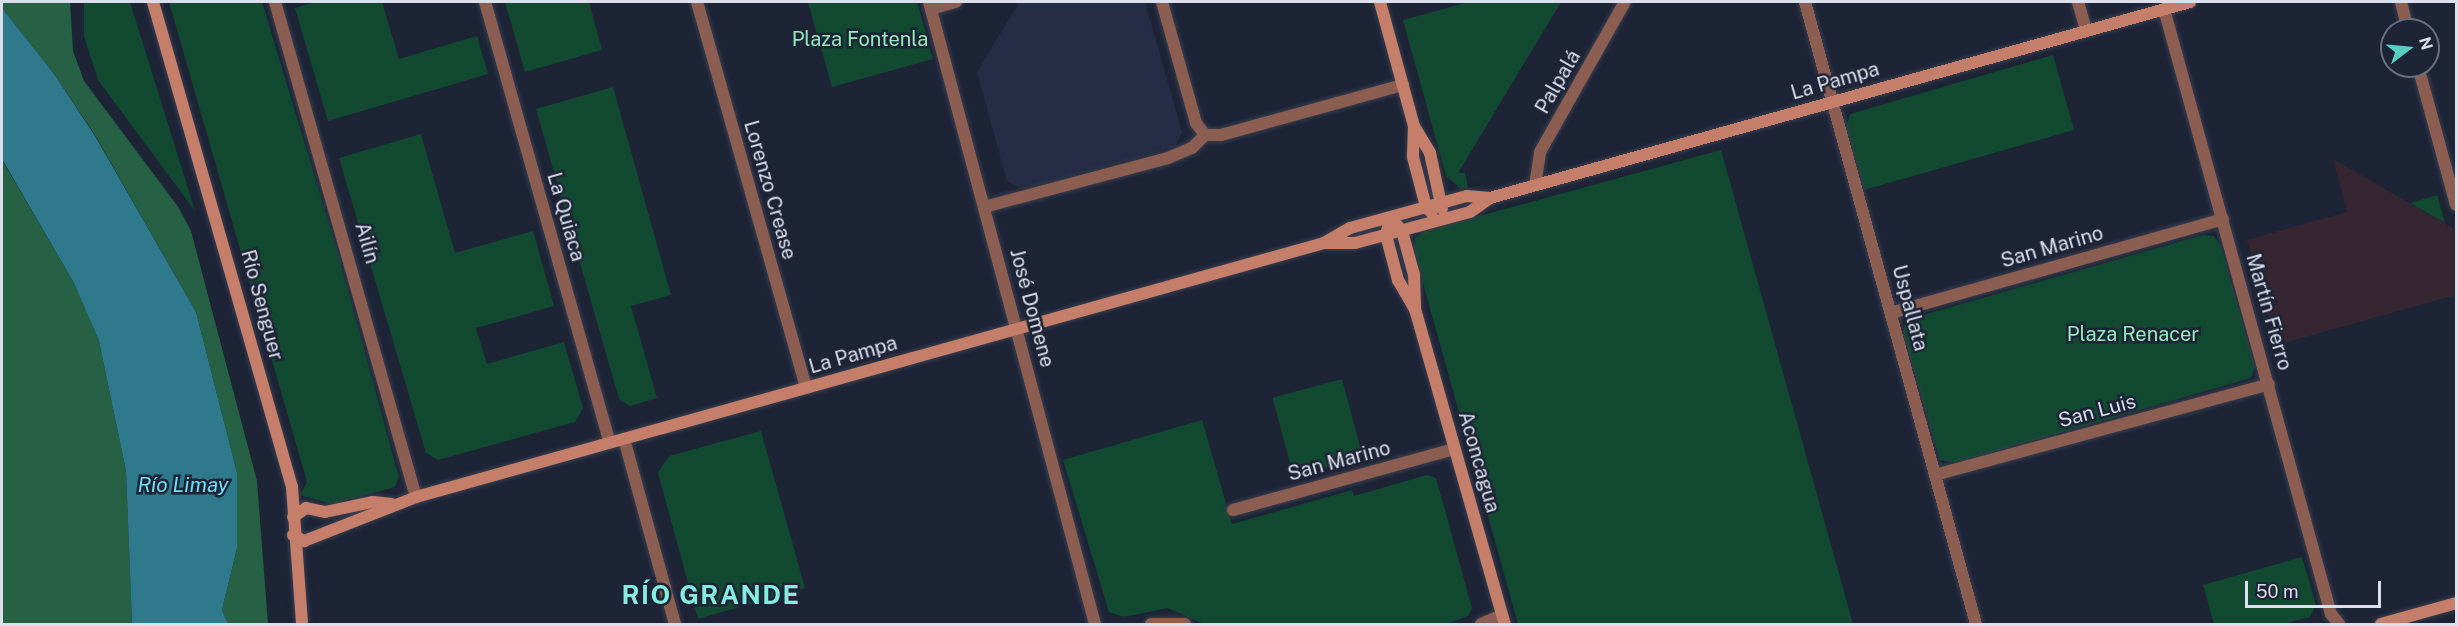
<!DOCTYPE html>
<meta charset="utf-8">
<style>
body{margin:0}
#map{position:relative;width:2458px;height:626px;overflow:hidden;background:#1d2436;font-family:"Public Sans",sans-serif}
div>[style]{position:absolute}
[style*='--x']{left:calc(var(--x)*1px);top:calc(var(--y)*1px);width:calc(var(--w)*1px);rotate:calc(var(--a)*1deg)}
.built>*{inset:0;background:#242d45}
.medical>*{inset:0;background:#362631}
.green>*{inset:0;background:#114a31;transform-origin:0 0}
.forest>*{inset:0;background:#266145}
.water>*{inset:0;background:#2e7a8c}
.roads{filter:drop-shadow(0 0 2px #373e4f) drop-shadow(0 0 2px #373e4f)}
.street>*{height:12px;margin:-6px;padding:0 6px;transform-origin:6px;border-radius:6px;background:#8b5e51}
.secondary>*{height:12px;margin:-6px;padding:0 6px;transform-origin:6px;border-radius:6px;background:#c57e69}
span{translate:-50% -50%;white-space:nowrap;text-align:center;line-height:1.15;-webkit-text-stroke:5px #1d2436;paint-order:stroke}
.park-label{font-size:20px;color:#93ebbc}
.street-label{font-size:20px;color:#dadfeb}
.water-label{font-size:21px;color:#6fdef9;font-style:italic}
.district-label{font-size:26px;color:#84ede0;font-weight:700;letter-spacing:1.5px}
.frame{position:absolute;inset:0;border:3px solid #dadfeb;pointer-events:none}
.north{position:absolute;left:2380px;top:18px;width:60px;height:60px;box-sizing:border-box;background:#1d2436;border:2px solid #696f7e;border-radius:50%;rotate:74deg;font-size:16px;font-weight:700;line-height:24px;text-align:center;color:#dadfeb}
.north::after{content:'';display:block;margin:auto;width:21px;height:27px;background:#57cec1;clip-path:polygon(50% 0,100% 100%,50% 72%,0 100%)}
.scale{position:absolute;left:2245px;top:581px;width:136px;height:27px;box-sizing:border-box;border:3px solid #dadfeb;border-top:0;padding-left:8px;font-size:18px;line-height:21px;white-space:nowrap;color:#dadfeb;-webkit-text-stroke:4px #1d2436;paint-order:stroke}
</style>
<div id="map">
<div class="built">
<div style="clip-path:polygon(1016px 2px,1145px 2px,1182px 132px,1175px 147px,1021px 189px,1007px 181px,977px 72px,1017px 6px)"></div>
</div>
<div class="medical">
<div style="clip-path:polygon(2333px 159px,2456px 230px,2456px 295px,2276px 345px,2247px 240px,2347px 212px)"></div>
</div>
<div class="green">
<div style="clip-path:polygon(84px 2px,130px 2px,195px 211px,98px 80px,84px 36px)"></div>
<div style="clip-path:polygon(169px 2px,262px 2px,337px 250px,399px 477px,395px 487px,332px 504px,300px 495px,307px 482px)"></div>
<div style="clip-path:polygon(316px 2px,382px 2px,399px 59px,477px 36px,488px 74px,328px 121px,295px 8px)"></div>
<div style="clip-path:polygon(505px 2px,589px 2px,602px 50px,525px 72px)"></div>
<div style="clip-path:polygon(808px 2px,917px 2px,933px 59px,832px 87px)"></div>
<div style="clip-path:polygon(1469px 2px,1561px 2px,1458px 173px,1465px 173px,1468px 187px,1461px 189px,1446px 176px,1403px 20px)"></div>
<div style="clip-path:polygon(2053px 55px,2074px 130px,1864px 190px,1846px 127px,1850px 114px)"></div>
<div style="clip-path:polygon(613px 87px,671px 295px,631px 306px,657px 398px,630px 406px,619px 399px,536px 109px)"></div>
<div style="clip-path:polygon(421px 134px,455px 253px,533px 231px,554px 306px,476px 328px,487px 364px,564px 342px,583px 408px,575px 422px,438px 460px,426px 453px,339px 158px)"></div>
<div style="clip-path:polygon(1721px 150px,1853px 624px,1518px 624px,1414px 251px,1415px 238px,1425px 231px)"></div>
<div style="clip-path:polygon(2437px 195px,2445px 223px,2410px 203px)"></div>
<div style="clip-path:polygon(2203px 235px,2214px 236px,2221px 246px,2255px 367px,2251px 378px,1955px 463px,1940px 460px,1903px 334px,1906px 320px)"></div>
<div style="left:1342px;top:379px;width:81px;height:72px;rotate:75deg"></div>
<div style="clip-path:polygon(1202px 420px,1232px 524px,1352px 490px,1354px 496px,1427px 475px,1436px 478px,1472px 608px,1468px 616px,1446px 624px,1204px 624px,1168px 608px,1124px 617px,1109px 612px,1063px 460px)"></div>
<div style="clip-path:polygon(761px 431px,805px 588px,698px 619px,658px 473px,669px 456px)"></div>
<div style="clip-path:polygon(2302px 557px,2316px 605px,2310px 617px,2283px 624px,2214px 624px,2203px 585px)"></div>
</div>
<div class="forest">
<div style="clip-path:polygon(2px 2px,70px 2px,73px 51px,84px 81px,179px 208px,191px 231px,257px 481px,268px 624px,228px 624px,222px 610px,237px 548px,237px 473px,196px 312px,95px 135px,54px 74px,2px 8px)"></div>
<div style="clip-path:polygon(2px 160px,74px 283px,99px 341px,126px 471px,132px 624px,2px 624px)"></div>
</div>
<div class="water">
<div style="clip-path:polygon(2px 8px,54px 74px,95px 136px,196px 312px,237px 473px,237px 548px,222px 610px,228px 624px,132px 624px,126px 471px,99px 341px,74px 283px,2px 159px)"></div>
</div>
<div class="roads">
<div class="street">
<div style="--x:275;--y:2;--w:515;--a:74.1"></div>
<div style="--x:485;--y:2;--w:458;--a:74.2"></div>
<div style="--x:697;--y:2;--w:401;--a:74.2"></div>
<div style="--x:929;--y:2;--w:644;--a:75.06"></div>
<div style="--x:1162;--y:2;--w:126;--a:74.3"></div>
<div style="--x:1196;--y:123;--w:15;--a:53"></div>
<div style="--x:1805;--y:2;--w:645;--a:74.63"></div>
<div style="--x:2078;--y:2;--w:29;--a:74"></div>
<div style="--x:2401;--y:2;--w:29;--a:76"></div>
<div style="--x:931;--y:9;--w:26;--a:-16"></div>
<div style="--x:2164;--y:9;--w:628;--a:74.57"></div>
<div style="--x:2331;--y:614;--w:13;--a:51"></div>
<div style="--x:2418;--y:66;--w:144;--a:74.7"></div>
<div style="--x:1205;--y:135;--w:16;--a:0"></div>
<div style="--x:1221;--y:135;--w:189;--a:-15.4"></div>
<div style="--x:1535;--y:185;--w:33;--a:-81"></div>
<div style="--x:1540;--y:152;--w:172;--a:-60.5"></div>
<div style="--x:984;--y:207;--w:190;--a:-14.9"></div>
<div style="--x:1168;--y:158;--w:26;--a:-23"></div>
<div style="--x:1192;--y:148;--w:18;--a:-45"></div>
<div style="--x:1891;--y:313;--w:345;--a:-15.8"></div>
<div style="--x:624;--y:439;--w:192;--a:74.6"></div>
<div style="--x:1935;--y:475;--w:346;--a:-15.2"></div>
<div style="--x:1233;--y:510;--w:230;--a:-15.4"></div>
<div style="--x:1151;--y:624;--w:34;--a:0"></div>
<div style="--x:1481;--y:624;--w:23;--a:-23"></div>
</div>
<div class="secondary">
<div style="--x:153;--y:2;--w:505;--a:74.01"></div>
<div style="--x:292;--y:487;--w:137;--a:85.8"></div>
<div style="--x:1380;--y:2;--w:129;--a:74.7"></div>
<div style="--x:1414;--y:126;--w:31;--a:59"></div>
<div style="--x:1430;--y:153;--w:57;--a:77.9"></div>
<div style="--x:1414;--y:126;--w:31;--a:92"></div>
<div style="--x:1413;--y:157;--w:52;--a:75.4"></div>
<div style="--x:1426;--y:207;--w:8;--a:45"></div>
<div style="--x:1397;--y:225;--w:8;--a:50"></div>
<div style="--x:1402;--y:231;--w:46;--a:74.7"></div>
<div style="--x:1414;--y:275;--w:34;--a:88"></div>
<div style="--x:1415;--y:309;--w:328;--a:74.1"></div>
<div style="--x:1388;--y:227;--w:8;--a:104"></div>
<div style="--x:1386;--y:235;--w:47;--a:75.1"></div>
<div style="--x:1398;--y:280;--w:34;--a:60"></div>
<div style="--x:1324;--y:243;--w:30;--a:-30"></div>
<div style="--x:1350;--y:228;--w:121;--a:-15.3"></div>
<div style="--x:1467;--y:196;--w:23;--a:5"></div>
<div style="--x:1490;--y:198;--w:727;--a:-15.64"></div>
<div style="--x:293;--y:517;--w:16;--a:-35"></div>
<div style="--x:306;--y:508;--w:19;--a:12"></div>
<div style="--x:325;--y:512;--w:49;--a:-11.8"></div>
<div style="--x:373;--y:502;--w:19;--a:6"></div>
<div style="--x:293;--y:535;--w:13;--a:29"></div>
<div style="--x:304;--y:541;--w:120;--a:-21.4"></div>
<div style="--x:416;--y:497;--w:943;--a:-15.63"></div>
<div style="--x:1324;--y:243;--w:31;--a:0"></div>
<div style="--x:1355;--y:243;--w:119;--a:-15.1"></div>
<div style="--x:1470;--y:212;--w:24;--a:-35"></div>
<div style="--x:2381;--y:624;--w:78;--a:-15.6"></div>
</div>
</div>
<div class="park-label">
<span style="left:860px;top:39px">Plaza Fontenla</span>
<span style="left:2133px;top:334px">Plaza Renacer</span>
</div>
<div class="street-label">
<span style="left:1835px;top:81px;rotate:-16deg">La Pampa</span>
<span style="left:1558px;top:82px;rotate:-60deg">Palpalá</span>
<span style="left:770px;top:190px;rotate:74deg">Lorenzo Crease</span>
<span style="left:566px;top:217px;rotate:74deg">La Quiaca</span>
<span style="left:367px;top:243px;rotate:74deg">Ailín</span>
<span style="left:2052px;top:247px;rotate:-16deg">San Marino</span>
<span style="left:262px;top:305px;rotate:75deg">Río Senguer</span>
<span style="left:1032px;top:308px;rotate:75deg">José Domene</span>
<span style="left:1910px;top:308px;rotate:75deg">Uspallata</span>
<span style="left:2269px;top:312px;rotate:74deg">Martín Fierro</span>
<span style="left:853px;top:355px;rotate:-16deg">La Pampa</span>
<span style="left:2097px;top:411px;rotate:-15deg">San Luis</span>
<span style="left:1339px;top:461px;rotate:-15deg">San Marino</span>
<span style="left:1479px;top:462px;rotate:74deg">Aconcagua</span>
</div>
<div class="water-label">
<span style="left:183px;top:485px">Río Limay</span>
</div>
<div class="district-label">
<span style="left:711px;top:595px">RÍO GRANDE</span>
</div>
<div class="frame"></div>
<div class="north">N</div>
<div class="scale">50 m</div>
</div>
